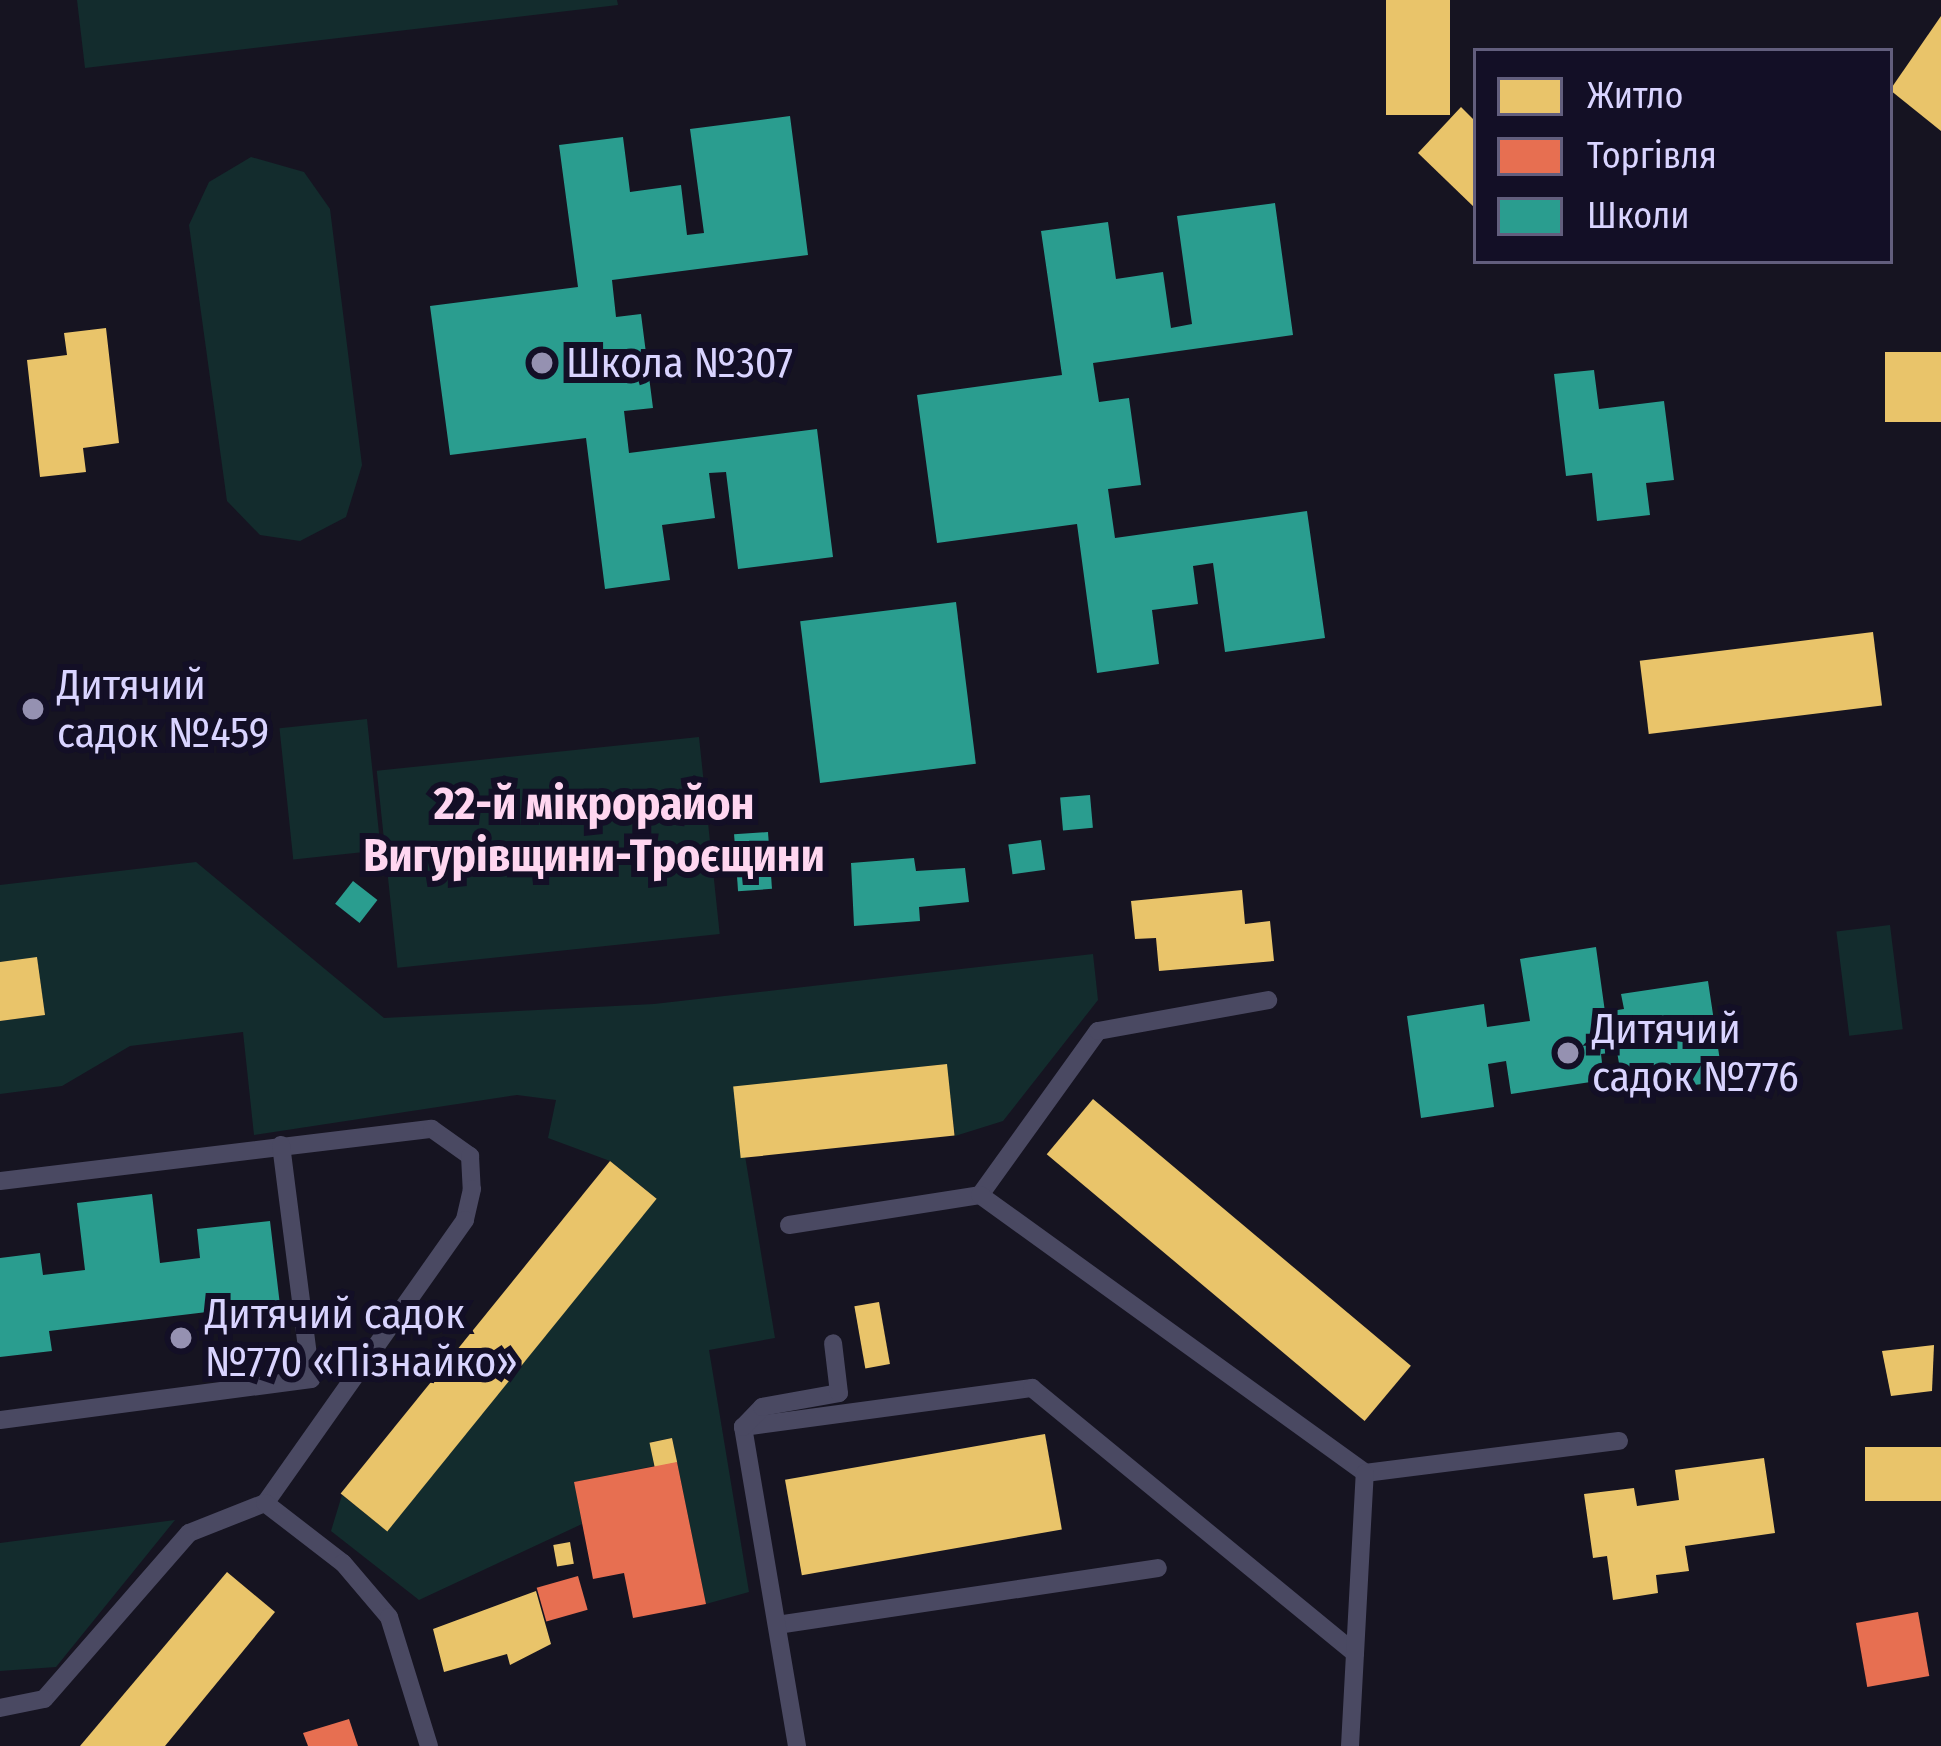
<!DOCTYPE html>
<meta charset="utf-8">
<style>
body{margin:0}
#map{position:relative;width:1941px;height:1746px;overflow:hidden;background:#161421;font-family:"Fira Sans Condensed",sans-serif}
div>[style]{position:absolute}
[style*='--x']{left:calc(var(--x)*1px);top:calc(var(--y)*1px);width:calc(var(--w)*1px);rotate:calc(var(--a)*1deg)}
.green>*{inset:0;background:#132c2d;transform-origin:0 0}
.homes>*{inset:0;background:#e9c46a;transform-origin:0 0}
.shops>*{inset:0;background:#e76f51;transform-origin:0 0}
.schools>*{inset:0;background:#2a9d8f;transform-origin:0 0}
.service>*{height:18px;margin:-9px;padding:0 9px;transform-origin:9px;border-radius:9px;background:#4a4962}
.dots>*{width:33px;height:33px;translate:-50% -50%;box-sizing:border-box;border:6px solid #130f26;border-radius:50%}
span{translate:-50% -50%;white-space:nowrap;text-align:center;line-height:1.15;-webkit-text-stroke:12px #130f26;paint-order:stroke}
.poi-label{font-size:42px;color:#d9d4ff}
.left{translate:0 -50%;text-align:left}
.neighbourhood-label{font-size:45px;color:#ffd6f0;font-weight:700}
.legend{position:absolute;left:1473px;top:48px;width:420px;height:216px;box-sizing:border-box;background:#130f26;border:3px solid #625e7d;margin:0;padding:15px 21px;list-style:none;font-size:36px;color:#d9d4ff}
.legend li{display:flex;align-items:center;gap:24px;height:60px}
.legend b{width:60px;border:3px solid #625e7d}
</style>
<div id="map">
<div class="green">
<div style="clip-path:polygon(77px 0,617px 0,618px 5px,85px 68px)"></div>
<div style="clip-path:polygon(251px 157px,304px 172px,330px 209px,362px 465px,346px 517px,300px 541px,260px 535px,227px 501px,189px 225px,209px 182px)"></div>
<div style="left:367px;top:719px;width:132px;height:88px;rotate:84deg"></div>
<div style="left:699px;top:737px;width:198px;height:324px;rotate:84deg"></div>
<div style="clip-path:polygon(196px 862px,384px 1018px,654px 1004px,1093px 954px,1098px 1000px,1003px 1121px,955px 1136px,946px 1064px,734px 1089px,775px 1338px,709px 1350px,749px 1592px,706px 1604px,672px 1438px,650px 1442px,654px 1466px,575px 1482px,582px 1524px,419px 1600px,331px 1531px,342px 1495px,387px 1531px,656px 1198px,610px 1161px,548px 1138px,556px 1100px,517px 1095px,254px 1135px,243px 1032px,130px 1046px,62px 1086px,0 1094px,0 1021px,45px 1015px,37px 958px,0 962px,0 885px)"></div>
<div style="left:1890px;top:925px;width:105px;height:54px;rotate:83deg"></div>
<div style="clip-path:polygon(175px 1520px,56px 1667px,0 1671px,0 1543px)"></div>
</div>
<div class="homes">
<div style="left:1386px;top:0;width:64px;height:115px"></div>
<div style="clip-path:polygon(1941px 16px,1941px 131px,1890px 90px)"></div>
<div style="clip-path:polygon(1461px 107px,1476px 122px,1476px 209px,1418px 153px)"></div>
<div style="clip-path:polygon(106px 328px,119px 443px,83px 448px,86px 472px,40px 477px,27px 360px,67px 355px,64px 333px)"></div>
<div style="left:1941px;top:352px;width:70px;height:56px;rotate:90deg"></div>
<div style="left:1873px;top:632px;width:74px;height:235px;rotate:83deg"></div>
<div style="clip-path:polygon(1242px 890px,1245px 924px,1270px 921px,1274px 961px,1159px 971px,1156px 938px,1135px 939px,1131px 901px)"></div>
<div style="clip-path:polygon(37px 957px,45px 1015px,0 1021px,0 962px)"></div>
<div style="left:947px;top:1064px;width:72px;height:215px;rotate:84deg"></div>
<div style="left:1093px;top:1099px;width:415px;height:72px;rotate:40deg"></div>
<div style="left:610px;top:1161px;width:60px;height:428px;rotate:39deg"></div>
<div style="left:879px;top:1302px;width:63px;height:25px;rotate:80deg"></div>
<div style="clip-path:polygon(1934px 1345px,1932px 1391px,1891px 1396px,1882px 1351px)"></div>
<div style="left:1045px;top:1434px;width:97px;height:264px;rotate:80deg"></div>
<div style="left:672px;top:1438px;width:25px;height:23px;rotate:78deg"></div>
<div style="left:1941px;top:1447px;width:54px;height:76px;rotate:90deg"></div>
<div style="clip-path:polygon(1764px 1458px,1775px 1533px,1685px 1546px,1689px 1571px,1656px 1575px,1658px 1593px,1613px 1600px,1607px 1556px,1593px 1558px,1584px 1494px,1634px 1488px,1637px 1506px,1679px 1500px,1675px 1470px)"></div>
<div style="left:570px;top:1542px;width:22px;height:17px;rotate:80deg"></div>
<div style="clip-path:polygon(227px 1572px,275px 1612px,165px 1746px,80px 1746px)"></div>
<div style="clip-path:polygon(536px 1591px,551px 1644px,510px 1665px,507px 1654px,444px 1672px,433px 1629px)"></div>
</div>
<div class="shops">
<div style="clip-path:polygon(677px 1462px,706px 1604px,633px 1618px,624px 1573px,593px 1579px,574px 1482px)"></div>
<div style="left:578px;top:1576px;width:35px;height:43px;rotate:74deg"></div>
<div style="left:1918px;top:1612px;width:65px;height:63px;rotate:80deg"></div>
<div style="clip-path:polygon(349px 1719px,358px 1746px,308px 1746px,303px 1733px)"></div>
</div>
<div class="schools">
<div style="clip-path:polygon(790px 116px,808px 255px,612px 280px,616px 317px,641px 314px,653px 408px,624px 411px,629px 453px,817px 429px,833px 557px,738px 569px,726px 472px,709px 473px,715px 518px,662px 525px,670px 580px,605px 589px,586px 438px,450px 455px,430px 306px,578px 287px,559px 145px,623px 137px,630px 192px,681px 185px,687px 235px,704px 233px,690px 129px)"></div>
<div style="clip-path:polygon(1275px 203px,1293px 335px,1093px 363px,1099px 402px,1129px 398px,1141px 485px,1108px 489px,1115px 538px,1307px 511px,1325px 638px,1225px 652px,1213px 563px,1193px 566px,1198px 604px,1152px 610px,1159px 664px,1097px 673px,1077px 524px,937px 543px,917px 395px,1062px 375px,1041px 231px,1108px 222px,1116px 279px,1163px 272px,1171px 328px,1192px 324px,1177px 216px)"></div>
<div style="clip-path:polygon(1594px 370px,1599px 409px,1664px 401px,1674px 480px,1646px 483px,1650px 515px,1597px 521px,1592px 473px,1566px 476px,1554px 374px)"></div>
<div style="left:956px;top:602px;width:163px;height:157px;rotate:83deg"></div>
<div style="left:1090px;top:795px;width:33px;height:30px;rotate:85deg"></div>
<div style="left:768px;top:832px;width:57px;height:34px;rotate:86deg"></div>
<div style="left:1041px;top:840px;width:30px;height:33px;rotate:82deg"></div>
<div style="clip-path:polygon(914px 858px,916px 871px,965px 868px,969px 902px,919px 907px,920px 921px,854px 926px,851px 863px)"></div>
<div style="left:353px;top:881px;width:31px;height:29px;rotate:38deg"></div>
<div style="clip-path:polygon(1596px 947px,1605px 1012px,1624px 1009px,1621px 994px,1708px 981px,1723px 1081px,1652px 1091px,1650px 1076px,1622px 1080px,1617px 1052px,1601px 1054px,1604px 1080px,1511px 1094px,1506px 1061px,1488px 1064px,1494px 1107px,1421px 1118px,1407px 1016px,1484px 1004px,1487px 1027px,1530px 1021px,1520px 959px)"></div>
<div style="clip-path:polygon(152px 1194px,160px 1263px,200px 1258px,197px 1229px,270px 1221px,282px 1322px,210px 1330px,207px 1312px,49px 1331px,52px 1351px,0 1357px,0 1258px,40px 1253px,43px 1275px,85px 1270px,77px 1203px)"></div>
</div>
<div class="service">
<div style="--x:0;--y:1181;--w:435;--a:-6.9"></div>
<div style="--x:432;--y:1129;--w:47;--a:35.4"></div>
<div style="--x:470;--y:1156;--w:33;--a:87"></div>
<div style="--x:472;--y:1189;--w:32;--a:103"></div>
<div style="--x:465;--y:1220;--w:347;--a:125.2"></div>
<div style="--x:265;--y:1503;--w:82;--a:158.5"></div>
<div style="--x:189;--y:1533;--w:220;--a:131.1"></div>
<div style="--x:44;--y:1699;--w:45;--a:168.4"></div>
<div style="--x:980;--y:1195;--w:202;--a:-54.3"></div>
<div style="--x:1098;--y:1031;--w:173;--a:-10.3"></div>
<div style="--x:789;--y:1225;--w:193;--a:-8.9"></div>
<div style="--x:980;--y:1195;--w:475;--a:35.8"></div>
<div style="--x:1365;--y:1473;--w:256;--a:-7.2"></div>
<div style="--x:0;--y:1420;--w:314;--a:-7.5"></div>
<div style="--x:311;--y:1379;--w:236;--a:-97.3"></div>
<div style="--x:743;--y:1427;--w:292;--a:-7.7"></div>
<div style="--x:1032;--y:1388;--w:418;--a:39.4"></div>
<div style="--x:265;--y:1503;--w:98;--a:37.6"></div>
<div style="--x:343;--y:1563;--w:71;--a:49.6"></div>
<div style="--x:389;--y:1617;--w:135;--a:72.8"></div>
<div style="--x:777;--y:1625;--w:385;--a:-8.5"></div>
<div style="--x:797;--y:1746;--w:324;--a:-99.6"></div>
<div style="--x:743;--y:1427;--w:28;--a:-46"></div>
<div style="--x:762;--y:1407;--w:78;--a:-10.3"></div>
<div style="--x:839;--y:1393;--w:50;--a:-96.8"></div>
<div style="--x:1350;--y:1746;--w:273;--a:-86.9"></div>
</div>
<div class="dots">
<div style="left:542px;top:363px;background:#9591b1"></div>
<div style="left:33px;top:709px;background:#9591b1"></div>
<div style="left:1568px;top:1053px;background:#9591b1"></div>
<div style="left:181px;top:1338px;background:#9591b1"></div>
</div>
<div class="poi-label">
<span class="left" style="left:566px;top:363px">Школа №307</span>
<span class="left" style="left:57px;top:709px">Дитячий<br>садок №459</span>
<span class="left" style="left:1592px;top:1053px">Дитячий<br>садок №776</span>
<span class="left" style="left:205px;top:1338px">Дитячий садок<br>№770 «Пізнайко»</span>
</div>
<div class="neighbourhood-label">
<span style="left:594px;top:831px">22-й мікрорайон<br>Вигурівщини-Троєщини</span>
</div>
<ul class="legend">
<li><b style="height:33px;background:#e9c46a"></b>Житло</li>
<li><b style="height:33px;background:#e76f51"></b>Торгівля</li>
<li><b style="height:33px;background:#2a9d8f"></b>Школи</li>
</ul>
</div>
